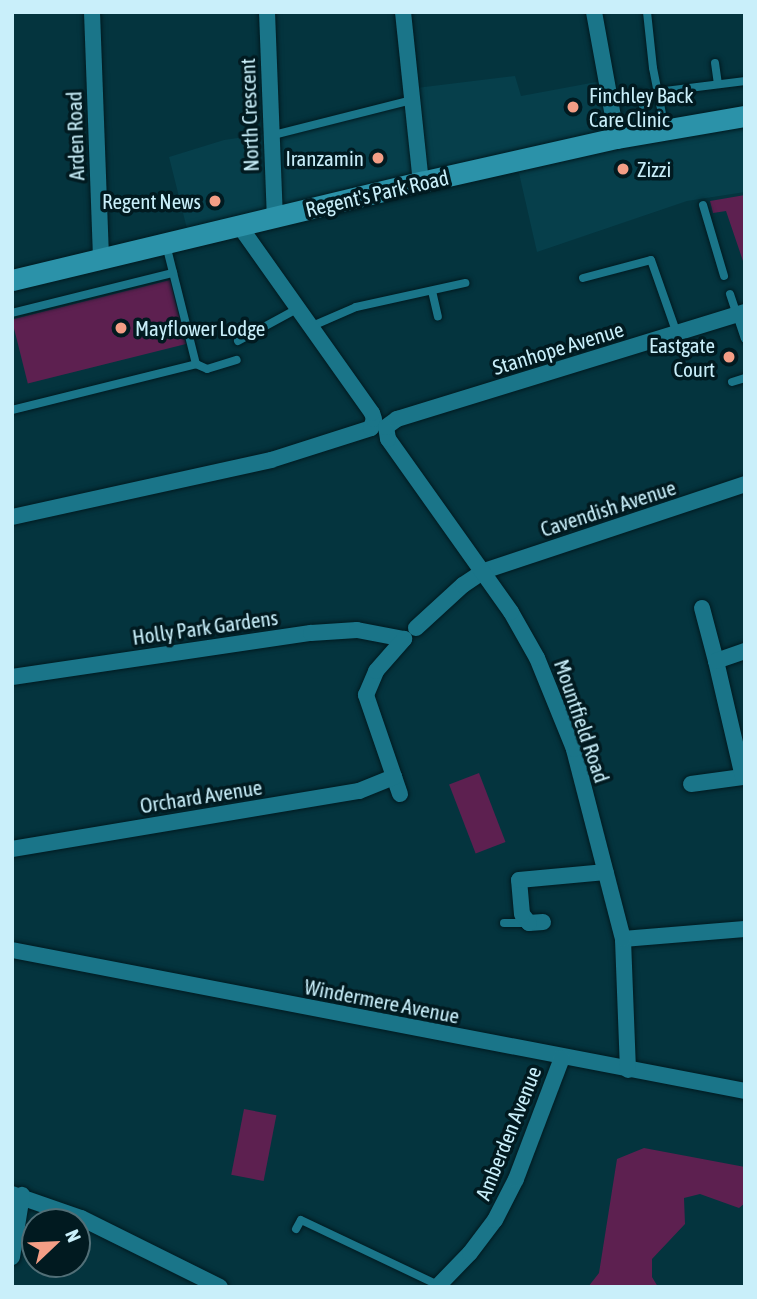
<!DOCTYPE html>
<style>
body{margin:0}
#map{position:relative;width:757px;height:1299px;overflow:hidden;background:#04343e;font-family:"Asap Condensed",sans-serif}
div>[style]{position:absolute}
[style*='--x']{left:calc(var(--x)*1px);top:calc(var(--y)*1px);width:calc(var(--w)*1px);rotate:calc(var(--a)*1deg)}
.built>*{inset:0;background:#063f4b}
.green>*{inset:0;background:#5d2050;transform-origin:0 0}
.roads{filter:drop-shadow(0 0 2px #011a20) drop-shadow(0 0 2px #011a20)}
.service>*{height:8px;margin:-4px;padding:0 4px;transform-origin:4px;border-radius:4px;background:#1a7589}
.minor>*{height:16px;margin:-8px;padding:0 8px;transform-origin:8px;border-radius:8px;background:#1a7589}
.primary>*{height:21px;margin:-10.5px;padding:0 10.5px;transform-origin:10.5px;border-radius:10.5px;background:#2b92a9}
.dots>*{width:19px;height:19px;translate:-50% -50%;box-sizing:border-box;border:4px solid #011a20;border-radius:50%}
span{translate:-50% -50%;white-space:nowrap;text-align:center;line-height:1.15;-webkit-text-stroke:7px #011a20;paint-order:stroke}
.poi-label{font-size:21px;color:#c9effa}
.left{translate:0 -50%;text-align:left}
.right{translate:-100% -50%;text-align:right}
.street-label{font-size:21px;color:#c9effa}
.frame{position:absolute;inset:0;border:14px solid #c9effa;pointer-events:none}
.north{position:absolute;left:21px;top:1208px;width:70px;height:70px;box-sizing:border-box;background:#011a20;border:2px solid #516f77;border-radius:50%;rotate:67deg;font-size:19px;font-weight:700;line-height:28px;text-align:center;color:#c9effa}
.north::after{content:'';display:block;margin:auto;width:24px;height:32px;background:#f49e86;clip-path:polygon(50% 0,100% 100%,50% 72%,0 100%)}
</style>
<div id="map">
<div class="built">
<div style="clip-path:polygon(515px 76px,521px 96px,607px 80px,617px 137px,745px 115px,745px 192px,687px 201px,537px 252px,516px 160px,189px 237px,169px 157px,224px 140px,270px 133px,393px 102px,409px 97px,408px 89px)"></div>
</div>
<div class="green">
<div style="clip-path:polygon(745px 195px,745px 264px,744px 264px,726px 211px,713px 213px,710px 201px)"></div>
<div style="left:170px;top:280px;width:66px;height:163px;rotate:76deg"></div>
<div style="left:479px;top:773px;width:74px;height:32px;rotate:69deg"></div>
<div style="left:244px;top:1109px;width:33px;height:67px;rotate:11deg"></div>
<div style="clip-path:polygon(644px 1148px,745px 1167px,745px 1203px,739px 1208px,700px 1194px,684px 1198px,685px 1224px,652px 1259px,652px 1277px,658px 1287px,588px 1287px,599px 1273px,617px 1159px)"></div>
</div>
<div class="roads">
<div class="service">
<div style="--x:647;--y:12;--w:56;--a:83.9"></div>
<div style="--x:653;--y:68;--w:62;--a:78.9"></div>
<div style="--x:715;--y:63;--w:21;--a:82"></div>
<div style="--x:657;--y:92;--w:89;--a:-7.1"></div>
<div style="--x:611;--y:98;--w:30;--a:-8"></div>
<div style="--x:641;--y:94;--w:12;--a:81"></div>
<div style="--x:270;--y:136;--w:146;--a:-14.2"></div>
<div style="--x:703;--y:205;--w:74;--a:73.5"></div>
<div style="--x:583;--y:278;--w:70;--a:-14.8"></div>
<div style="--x:651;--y:260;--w:78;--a:70.6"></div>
<div style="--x:432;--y:291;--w:26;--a:77"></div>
<div style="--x:730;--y:294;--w:47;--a:71.6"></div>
<div style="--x:12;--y:313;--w:166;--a:-14"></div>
<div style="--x:310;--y:327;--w:50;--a:-23.5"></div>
<div style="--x:356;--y:307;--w:112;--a:-12.4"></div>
<div style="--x:238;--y:341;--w:67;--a:-28.5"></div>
<div style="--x:196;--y:364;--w:12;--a:24"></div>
<div style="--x:207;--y:369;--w:31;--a:-17"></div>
<div style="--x:732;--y:382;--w:14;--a:-17"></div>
<div style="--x:12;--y:410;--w:190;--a:-14"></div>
<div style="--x:196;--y:364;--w:123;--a:-104.1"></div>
<div style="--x:504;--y:923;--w:25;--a:0"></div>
<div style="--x:296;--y:1229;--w:10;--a:-61"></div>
<div style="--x:301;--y:1220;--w:152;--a:25.4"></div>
</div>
<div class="minor">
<div style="--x:92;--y:12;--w:246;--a:87.9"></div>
<div style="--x:267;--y:12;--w:205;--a:87.8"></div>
<div style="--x:403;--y:12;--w:171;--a:84"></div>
<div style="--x:594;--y:12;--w:128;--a:79.7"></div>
<div style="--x:12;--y:517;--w:265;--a:-12.4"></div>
<div style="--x:271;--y:460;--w:105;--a:-17.7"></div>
<div style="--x:371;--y:428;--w:9;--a:-72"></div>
<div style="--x:374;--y:419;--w:6;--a:-108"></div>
<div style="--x:372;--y:413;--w:230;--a:-125.3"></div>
<div style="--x:702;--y:608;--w:55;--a:75.2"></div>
<div style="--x:416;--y:628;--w:64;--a:-42.5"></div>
<div style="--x:463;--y:585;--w:25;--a:-34"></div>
<div style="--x:484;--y:571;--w:275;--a:-18.4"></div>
<div style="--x:12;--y:677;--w:302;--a:-8.4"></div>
<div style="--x:311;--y:633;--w:46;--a:-3.7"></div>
<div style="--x:357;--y:630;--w:48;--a:10.8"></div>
<div style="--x:691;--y:784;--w:52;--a:-7.7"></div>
<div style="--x:743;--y:777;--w:119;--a:-103.1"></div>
<div style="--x:716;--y:661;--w:31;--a:-19"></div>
<div style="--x:400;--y:794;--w:105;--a:-109"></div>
<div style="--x:366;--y:695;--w:26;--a:-67"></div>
<div style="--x:376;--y:671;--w:43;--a:-48.8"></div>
<div style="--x:12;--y:849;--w:352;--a:-9.5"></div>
<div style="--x:359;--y:791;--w:38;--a:-22"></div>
<div style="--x:543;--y:922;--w:14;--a:176"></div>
<div style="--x:529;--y:923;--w:11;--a:-128"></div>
<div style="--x:522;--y:914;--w:34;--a:-95"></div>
<div style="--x:519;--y:880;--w:87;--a:-5.3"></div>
<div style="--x:623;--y:939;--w:122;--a:-4.7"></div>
<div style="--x:12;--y:950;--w:746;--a:10.89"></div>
<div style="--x:628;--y:1070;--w:131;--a:-92.2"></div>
<div style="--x:623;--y:939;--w:196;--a:-104.5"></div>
<div style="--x:574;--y:749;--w:98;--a:-112.1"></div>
<div style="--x:537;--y:658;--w:53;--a:-119.5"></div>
<div style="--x:511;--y:612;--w:212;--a:-125.4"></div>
<div style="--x:388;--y:439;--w:12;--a:-99"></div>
<div style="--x:386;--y:427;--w:14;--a:-36"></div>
<div style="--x:397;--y:419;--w:364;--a:-17.1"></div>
<div style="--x:12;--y:1194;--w:73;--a:19.2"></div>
<div style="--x:81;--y:1218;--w:155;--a:26.4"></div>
<div style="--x:12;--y:1257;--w:63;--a:-80.8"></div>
<div style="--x:437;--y:1287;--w:47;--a:-45.9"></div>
<div style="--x:470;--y:1253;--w:41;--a:-52.9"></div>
<div style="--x:495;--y:1220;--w:46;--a:-62.9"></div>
<div style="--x:516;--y:1179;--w:129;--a:-69.2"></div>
</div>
<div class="primary">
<div style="--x:12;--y:280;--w:421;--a:-13.5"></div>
<div style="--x:421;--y:182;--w:201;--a:-12.7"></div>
<div style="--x:617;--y:138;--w:130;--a:-9.8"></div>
</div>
</div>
<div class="dots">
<div style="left:573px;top:107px;background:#f49e86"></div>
<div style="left:378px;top:158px;background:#f49e86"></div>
<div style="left:623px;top:169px;background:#f49e86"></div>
<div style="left:215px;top:201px;background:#f49e86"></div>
<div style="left:121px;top:328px;background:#f49e86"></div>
<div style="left:729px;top:357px;background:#f49e86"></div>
</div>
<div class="poi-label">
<span class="left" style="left:589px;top:107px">Finchley Back<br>Care Clinic</span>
<span class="right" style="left:364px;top:158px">Iranzamin</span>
<span class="left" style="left:637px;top:169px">Zizzi</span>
<span class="right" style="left:201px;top:201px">Regent News</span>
<span class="left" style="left:135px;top:328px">Mayflower Lodge</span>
<span class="right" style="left:715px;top:357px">Eastgate<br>Court</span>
</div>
<div class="street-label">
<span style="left:249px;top:115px;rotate:-92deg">North Crescent</span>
<span style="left:75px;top:136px;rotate:-92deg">Arden Road</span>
<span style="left:377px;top:193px;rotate:-13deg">Regent's Park Road</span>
<span style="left:558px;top:348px;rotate:-17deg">Stanhope Avenue</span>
<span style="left:608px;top:508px;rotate:-18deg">Cavendish Avenue</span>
<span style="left:205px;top:627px;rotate:-8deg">Holly Park Gardens</span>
<span style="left:582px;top:721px;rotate:71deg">Mountfield Road</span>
<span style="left:201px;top:796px;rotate:-9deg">Orchard Avenue</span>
<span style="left:382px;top:1001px;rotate:11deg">Windermere Avenue</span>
<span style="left:508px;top:1133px;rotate:-68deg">Amberden Avenue</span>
</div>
<div class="frame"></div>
<div class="north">N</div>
</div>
